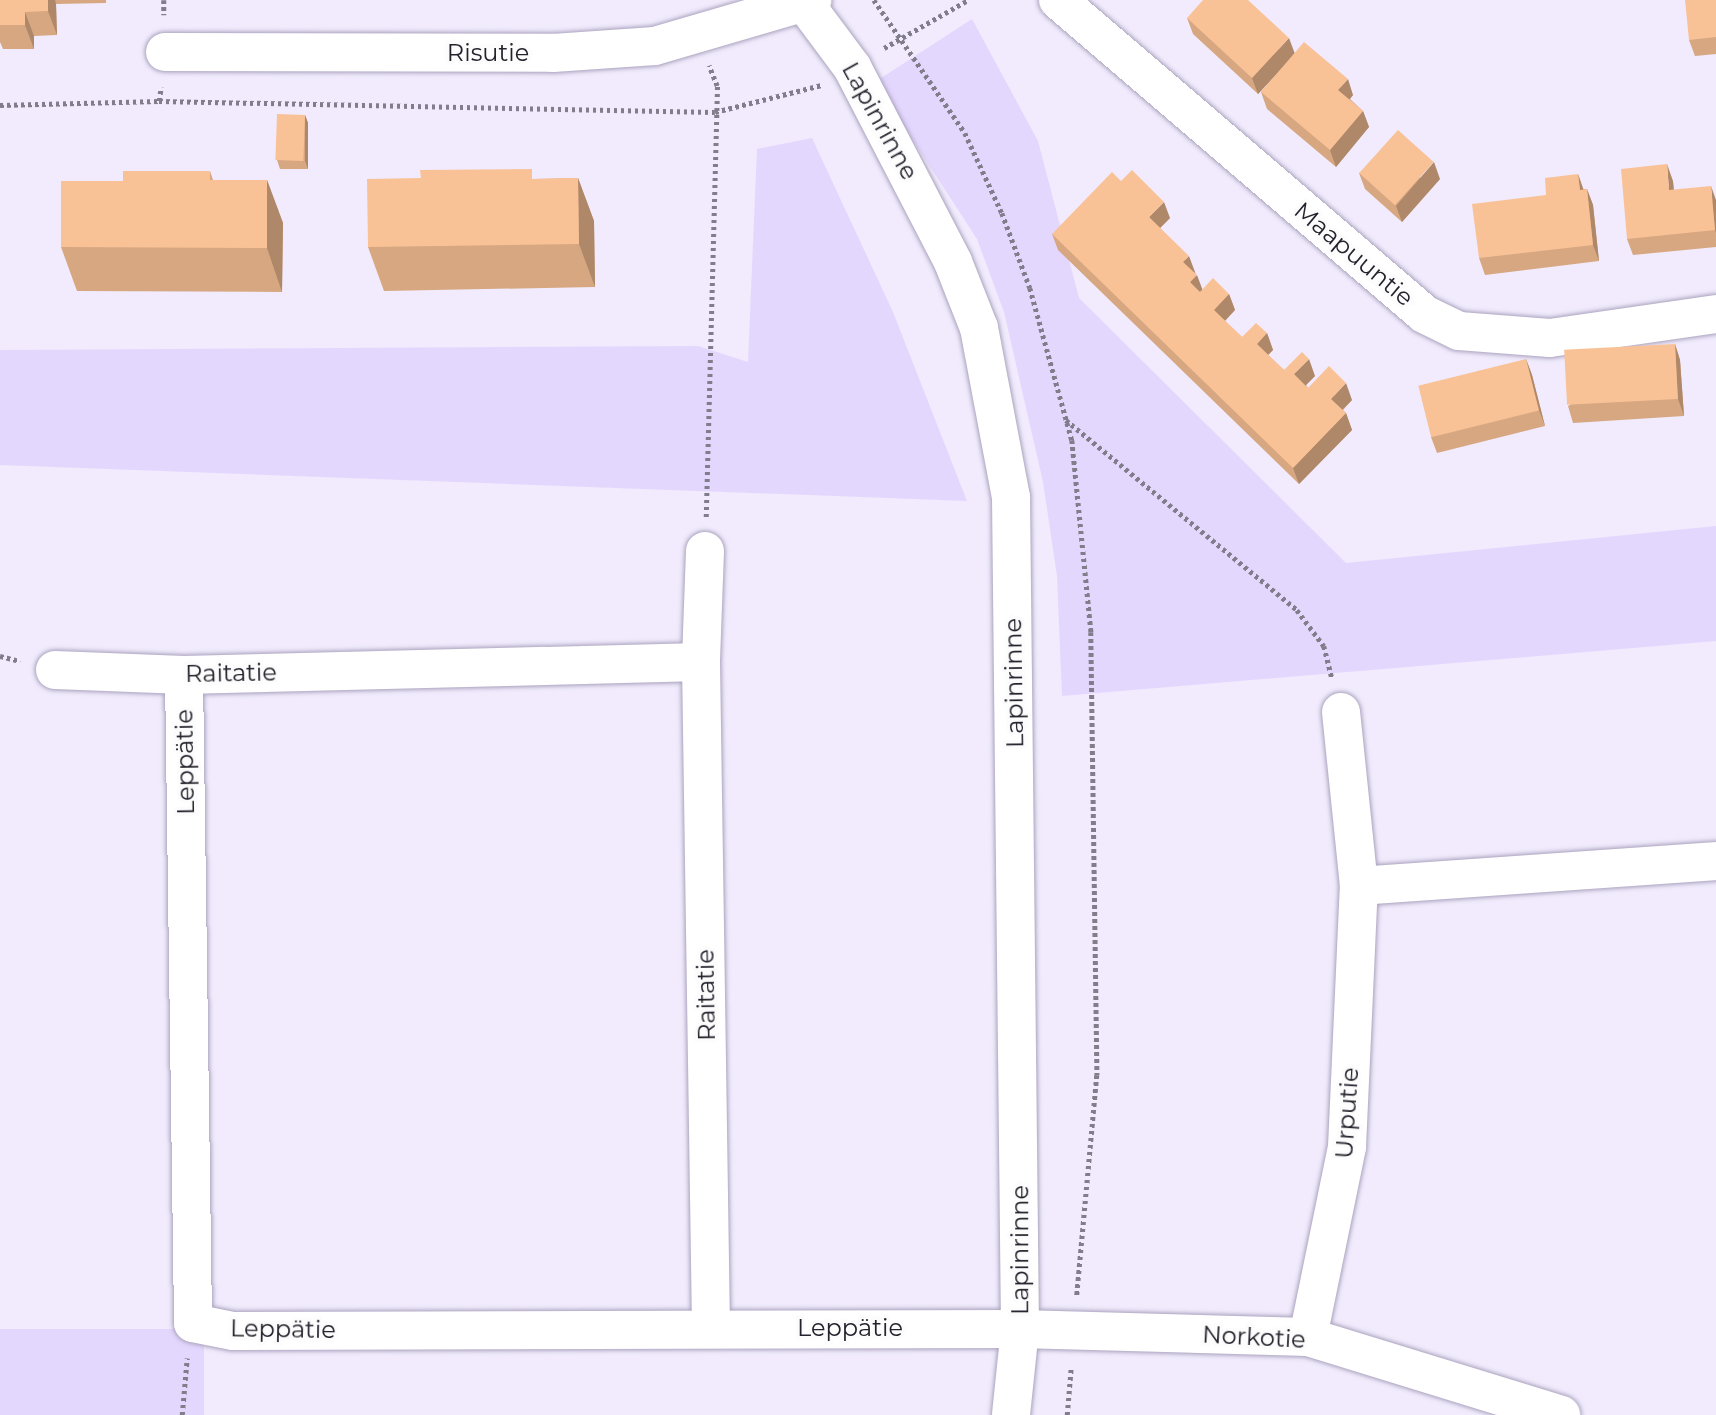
<!DOCTYPE html>
<meta charset="utf-8">
<style>
body{margin:0}
#map{position:relative;width:1716px;height:1415px;overflow:hidden;background:#f1ebfd;font-family:Montserrat,sans-serif}
div>[style]{position:absolute}
[style*='--x']{left:calc(var(--x)*1px);top:calc(var(--y)*1px);width:calc(var(--w)*1px);rotate:calc(var(--a)*1deg)}
.green>*{inset:0;background:#e4d7fe;transform-origin:0 0}
.path>*{height:4.5px;margin-top:-2.25px;transform-origin:0;background:repeating-linear-gradient(90deg,#817d8b 0 3.5px,transparent 0 7px)}
.roads{filter:drop-shadow(0 0 2px #aba3be) drop-shadow(0 0 2px #aba3be)}
.minor>*{height:38px;margin:-19px;padding:0 19px;transform-origin:19px;border-radius:19px;background:#fff}
.wall>*{inset:0;background:#d6a781}
.shaded-wall>*{inset:0;background:#ae8869}
.building>*{inset:0;background:#f9c296;transform-origin:0 0}
span{translate:-50% -50%;white-space:nowrap;text-align:center;line-height:1.15;-webkit-text-stroke:7px #fcfcfc;paint-order:stroke}
.street-label{font-size:24px;color:#25222d}
</style>
<div id="map">
<div class="green">
<div style="clip-path:polygon(972px 19px,1038px 141px,1079px 298px,1346px 563px,1716px 526px,1716px 641px,1062px 696px,1057px 576px,1043px 482px,1004px 312px,977px 239px,875px 82px)"></div>
<div style="clip-path:polygon(812px 138px,893px 312px,967px 501px,0 465px,0 350px,698px 346px,748px 362px,757px 149px)"></div>
<div style="left:0;top:1329px;width:204px;height:86px"></div>
</div>
<div class="path">
<div style="--x:164;--y:0;--w:15;--a:90"></div>
<div style="--x:874;--y:0;--w:161;--a:55.6"></div>
<div style="--x:965;--y:133;--w:88;--a:65.2"></div>
<div style="--x:1002;--y:213;--w:80;--a:69.5"></div>
<div style="--x:1030;--y:288;--w:158;--a:74.6"></div>
<div style="--x:1072;--y:440;--w:193;--a:84.3"></div>
<div style="--x:1091;--y:632;--w:443;--a:89.2"></div>
<div style="--x:1097;--y:1075;--w:221;--a:95.2"></div>
<div style="--x:884;--y:48;--w:97;--a:-29.7"></div>
<div style="--x:159;--y:101;--w:556;--a:1.13"></div>
<div style="--x:715;--y:112;--w:110;--a:-14.2"></div>
<div style="--x:0;--y:105;--w:159;--a:-1.4"></div>
<div style="--x:159;--y:101;--w:14;--a:-82"></div>
<div style="--x:1066;--y:420;--w:299;--a:39.4"></div>
<div style="--x:1297;--y:610;--w:45;--a:53.1"></div>
<div style="--x:1324;--y:646;--w:32;--a:76"></div>
<div style="--x:706;--y:517;--w:431;--a:-88.5"></div>
<div style="--x:717;--y:86;--w:22;--a:-112"></div>
<div style="--x:0;--y:656;--w:21;--a:14"></div>
<div style="--x:182;--y:1415;--w:57;--a:-85"></div>
<div style="--x:1067;--y:1415;--w:48;--a:-85.2"></div>
</div>
<div class="roads">
<div class="minor">
<div style="--x:802;--y:0;--w:84;--a:53.3"></div>
<div style="--x:852;--y:67;--w:220;--a:62.6"></div>
<div style="--x:953;--y:262;--w:71;--a:68.5"></div>
<div style="--x:979;--y:328;--w:172;--a:79.3"></div>
<div style="--x:1011;--y:497;--w:832;--a:89.38"></div>
<div style="--x:1020;--y:1329;--w:86;--a:96"></div>
<div style="--x:1058;--y:0;--w:482;--a:40.6"></div>
<div style="--x:1424;--y:314;--w:39;--a:26"></div>
<div style="--x:1459;--y:331;--w:91;--a:4.4"></div>
<div style="--x:1550;--y:338;--w:168;--a:-8.2"></div>
<div style="--x:165;--y:52;--w:388;--a:0.1"></div>
<div style="--x:553;--y:53;--w:102;--a:-3.9"></div>
<div style="--x:655;--y:46;--w:164;--a:-16.3"></div>
<div style="--x:705;--y:551;--w:111;--a:92.1"></div>
<div style="--x:701;--y:662;--w:666;--a:89.14"></div>
<div style="--x:55;--y:670;--w:129;--a:2.2"></div>
<div style="--x:184;--y:675;--w:517;--a:-1.44"></div>
<div style="--x:184;--y:675;--w:648;--a:89.2"></div>
<div style="--x:193;--y:1323;--w:41;--a:11.3"></div>
<div style="--x:233;--y:1331;--w:787;--a:-0.15"></div>
<div style="--x:1020;--y:1329;--w:288;--a:1.6"></div>
<div style="--x:1308;--y:1337;--w:265;--a:17.1"></div>
<div style="--x:1359;--y:886;--w:358;--a:-4"></div>
<div style="--x:1308;--y:1337;--w:194;--a:-78.4"></div>
<div style="--x:1347;--y:1147;--w:261;--a:-87.4"></div>
<div style="--x:1359;--y:886;--w:175;--a:-95.9"></div>
</div>
</div>
<div class="wall">
<div style="clip-path:polygon(0 0,106px 0,106px 3px,56px 4px,57px 35px,34px 36px,34px 49px,3px 49px,0 42px)"></div>
<div style="clip-path:polygon(1716px 0,1716px 54px,1695px 56px,1689px 40px)"></div>
<div style="clip-path:polygon(1187px 18px,1294px 54px,1353px 95px,1350px 99px,1363px 111px,1369px 127px,1336px 167px,1267px 109px,1261px 92px,1282px 68px,1258px 94px,1193px 34px)"></div>
<div style="clip-path:polygon(305px 115px,308px 123px,308px 169px,280px 169px,277px 160px)"></div>
<div style="clip-path:polygon(210px 171px,213px 180px,267px 180px,283px 223px,282px 292px,77px 291px,61px 247px,123px 181px)"></div>
<div style="clip-path:polygon(1359px 173px,1440px 179px,1402px 222px,1365px 189px)"></div>
<div style="clip-path:polygon(1578px 174px,1583px 189px,1587px 189px,1593px 205px,1599px 261px,1485px 275px,1479px 258px,1546px 195px)"></div>
<div style="clip-path:polygon(578px 178px,594px 221px,595px 287px,384px 291px,368px 247px,535px 179px)"></div>
<div style="clip-path:polygon(1673px 181px,1674px 190px,1716px 200px,1716px 247px,1633px 255px,1627px 239px)"></div>
<div style="clip-path:polygon(1170px 218px,1160px 228px,1195px 272px,1202px 290px,1229px 294px,1235px 310px,1225px 321px,1242px 337px,1267px 333px,1273px 350px,1268px 355px,1284px 370px,1315px 376px,1306px 385px,1308px 388px,1352px 400px,1343px 410px,1346px 413px,1352px 430px,1299px 484px,1058px 250px,1052px 234px)"></div>
<div style="clip-path:polygon(1675px 344px,1680px 360px,1684px 416px,1573px 423px,1568px 406px)"></div>
<div style="clip-path:polygon(1526px 359px,1532px 375px,1545px 426px,1437px 453px,1431px 437px)"></div>
</div>
<div class="shaded-wall">
<div style="clip-path:polygon(48px 0,55px 0,56px 4px,57px 35px,48px 11px)"></div>
<div style="clip-path:polygon(25px 12px,34px 36px,34px 49px,25px 25px)"></div>
<div style="clip-path:polygon(1289px 38px,1295px 54px,1258px 94px,1252px 78px)"></div>
<div style="clip-path:polygon(1348px 79px,1353px 95px,1344px 106px,1338px 90px)"></div>
<div style="clip-path:polygon(1363px 111px,1369px 127px,1336px 167px,1330px 150px)"></div>
<div style="clip-path:polygon(305px 115px,308px 123px,308px 169px,305px 161px)"></div>
<div style="clip-path:polygon(1434px 162px,1440px 179px,1402px 222px,1396px 206px)"></div>
<div style="clip-path:polygon(1667px 164px,1673px 181px,1675px 207px,1669px 190px)"></div>
<div style="clip-path:polygon(1578px 174px,1584px 191px,1580px 190px)"></div>
<div style="clip-path:polygon(578px 178px,594px 221px,595px 287px,579px 244px)"></div>
<div style="clip-path:polygon(267px 180px,283px 223px,282px 292px,267px 248px)"></div>
<div style="clip-path:polygon(1711px 186px,1716px 200px,1716px 233px,1715px 230px)"></div>
<div style="clip-path:polygon(1587px 189px,1593px 205px,1599px 261px,1593px 245px)"></div>
<div style="clip-path:polygon(1164px 202px,1170px 218px,1155px 233px,1149px 217px)"></div>
<div style="clip-path:polygon(1189px 256px,1195px 272px,1189px 278px,1183px 262px)"></div>
<div style="clip-path:polygon(1197px 275px,1203px 291px,1196px 298px,1190px 282px)"></div>
<div style="clip-path:polygon(1229px 294px,1235px 310px,1220px 326px,1214px 310px)"></div>
<div style="clip-path:polygon(1267px 333px,1273px 350px,1263px 360px,1257px 344px)"></div>
<div style="clip-path:polygon(1675px 344px,1680px 360px,1684px 416px,1678px 399px)"></div>
<div style="clip-path:polygon(1309px 359px,1315px 376px,1300px 391px,1294px 374px)"></div>
<div style="clip-path:polygon(1526px 359px,1532px 375px,1545px 426px,1539px 410px)"></div>
<div style="clip-path:polygon(1346px 383px,1352px 400px,1337px 415px,1331px 399px)"></div>
<div style="clip-path:polygon(1346px 413px,1352px 430px,1299px 484px,1293px 468px)"></div>
</div>
<div class="building">
<div style="clip-path:polygon(0 0,48px 0,48px 11px,25px 12px,25px 25px,0 25px)"></div>
<div style="clip-path:polygon(1203px 0,1248px 0,1289px 38px,1252px 78px,1187px 18px)"></div>
<div style="clip-path:polygon(1685px 0,1716px 0,1716px 37px,1689px 40px)"></div>
<div style="clip-path:polygon(1304px 42px,1348px 79px,1338px 90px,1363px 111px,1330px 150px,1261px 92px)"></div>
<div style="left:277px;top:114px;width:28px;height:46px;rotate:2deg"></div>
<div style="left:1398px;top:130px;width:48px;height:58px;rotate:42deg"></div>
<div style="clip-path:polygon(1667px 164px,1669px 190px,1711px 186px,1715px 230px,1627px 239px,1621px 169px)"></div>
<div style="clip-path:polygon(532px 169px,532px 179px,578px 178px,579px 244px,368px 247px,367px 179px,421px 178px,420px 170px)"></div>
<div style="clip-path:polygon(1132px 170px,1164px 202px,1149px 217px,1189px 256px,1183px 262px,1197px 275px,1190px 282px,1200px 292px,1213px 278px,1229px 294px,1214px 310px,1242px 337px,1256px 323px,1267px 333px,1257px 344px,1284px 370px,1302px 352px,1309px 359px,1294px 374px,1308px 388px,1329px 366px,1346px 383px,1331px 399px,1346px 413px,1293px 468px,1052px 234px,1112px 172px,1121px 181px)"></div>
<div style="clip-path:polygon(123px 171px,210px 171px,210px 180px,267px 180px,267px 248px,61px 247px,61px 181px,123px 181px)"></div>
<div style="clip-path:polygon(1578px 174px,1580px 190px,1587px 189px,1593px 245px,1479px 258px,1472px 204px,1546px 195px,1545px 178px)"></div>
<div style="left:1675px;top:344px;width:55px;height:111px;rotate:87deg"></div>
<div style="left:1526px;top:359px;width:53px;height:111px;rotate:76deg"></div>
</div>
<div class="street-label">
<span style="left:488px;top:53px">Risutie</span>
<span style="left:880px;top:121px;rotate:61deg">Lapinrinne</span>
<span style="left:1354px;top:254px;rotate:40deg">Maapuuntie</span>
<span style="left:231px;top:673px;rotate:-1deg">Raitatie</span>
<span style="left:1014px;top:683px;rotate:-91deg">Lapinrinne</span>
<span style="left:185px;top:762px;rotate:-91deg">Leppätie</span>
<span style="left:706px;top:995px;rotate:-91deg">Raitatie</span>
<span style="left:1347px;top:1113px;rotate:-86deg">Urputie</span>
<span style="left:1020px;top:1250px;rotate:-90deg">Lapinrinne</span>
<span style="left:850px;top:1328px">Leppätie</span>
<span style="left:283px;top:1329px;rotate:1deg">Leppätie</span>
<span style="left:1254px;top:1337px;rotate:3deg">Norkotie</span>
</div>
</div>
